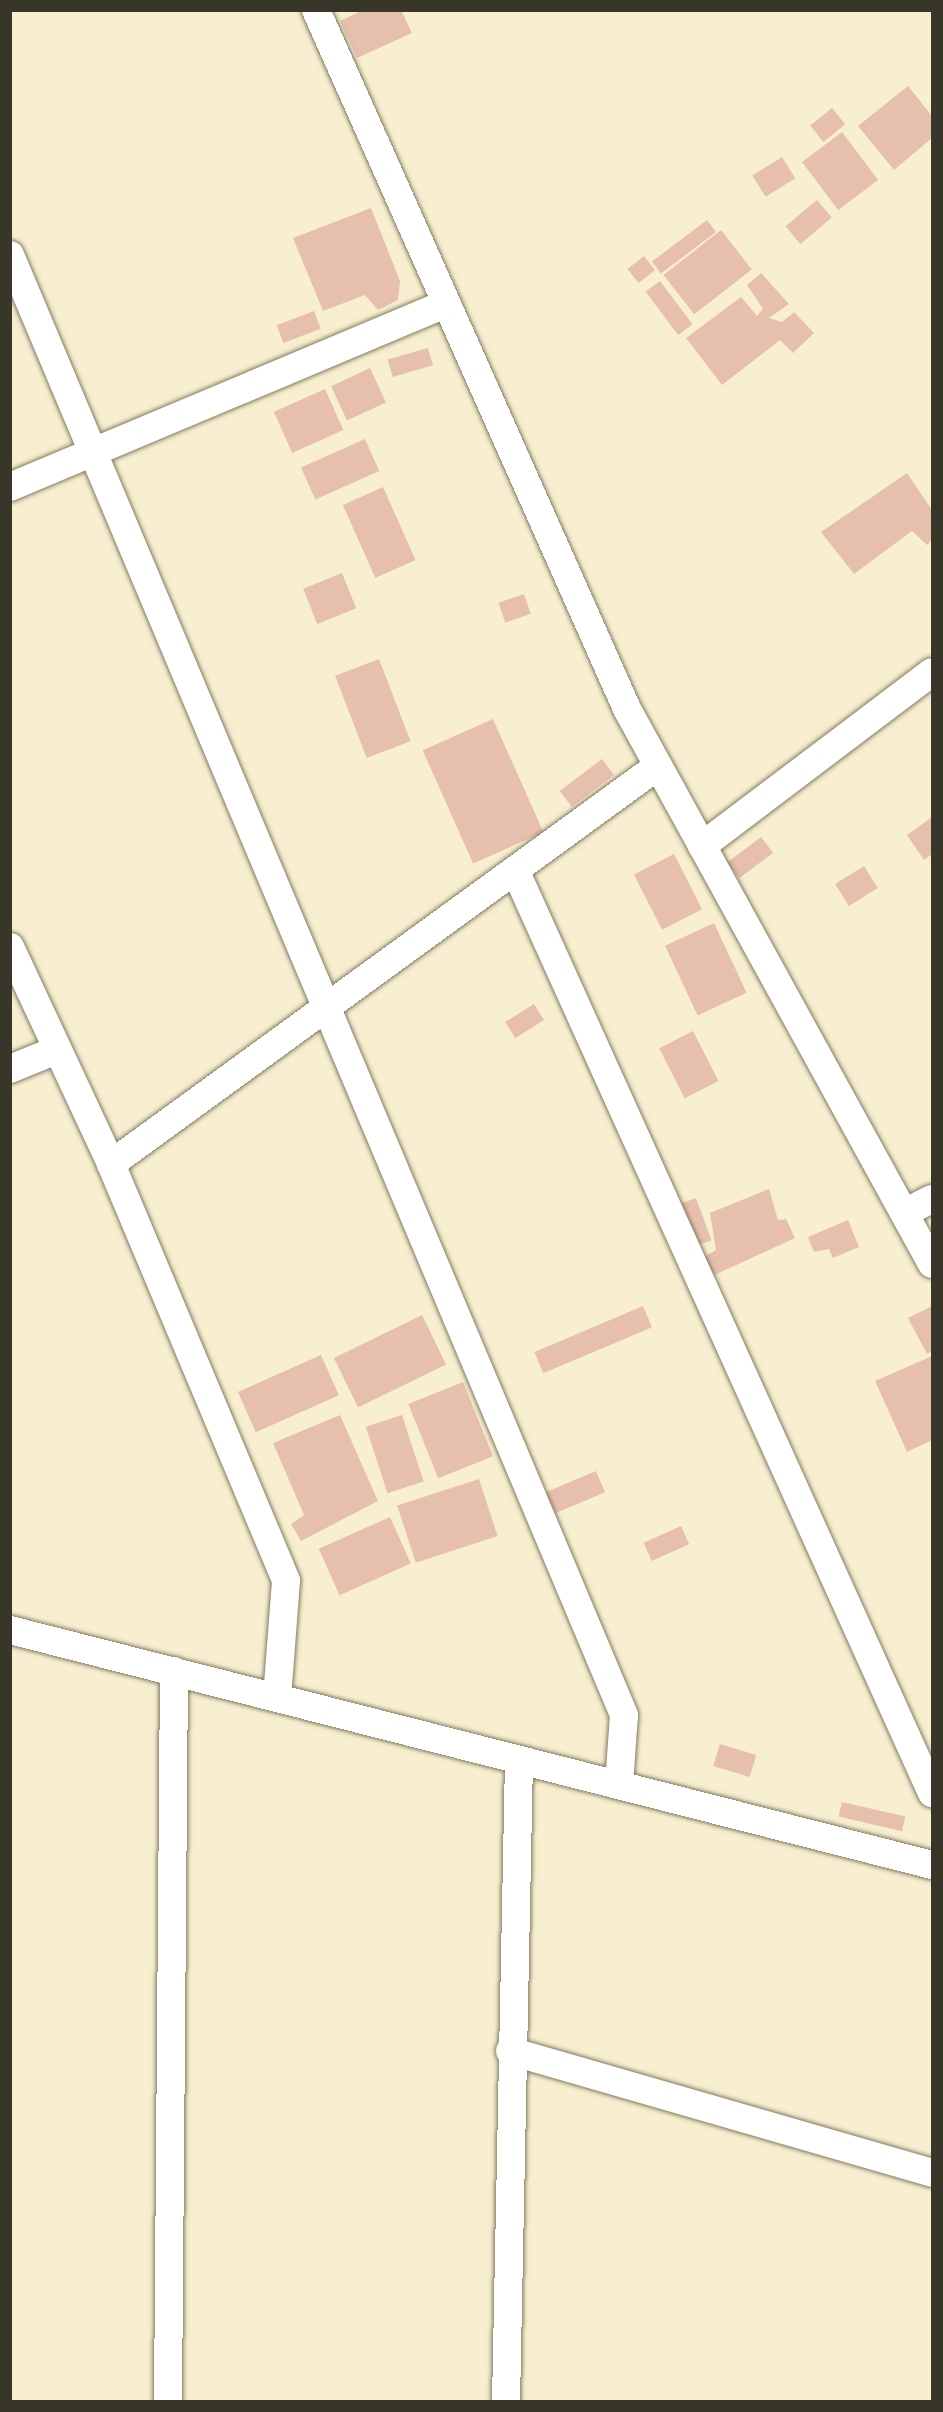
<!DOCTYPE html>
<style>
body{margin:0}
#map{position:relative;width:943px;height:2412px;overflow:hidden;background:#f7efd0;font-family:"DejaVu Sans",sans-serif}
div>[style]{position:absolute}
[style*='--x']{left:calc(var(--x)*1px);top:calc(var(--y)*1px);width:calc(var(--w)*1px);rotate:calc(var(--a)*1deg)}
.building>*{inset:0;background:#e7c0ad;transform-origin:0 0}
.roads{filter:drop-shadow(0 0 2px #837b60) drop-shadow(0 0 2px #837b60)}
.minor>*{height:28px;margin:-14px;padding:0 14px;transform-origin:14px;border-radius:14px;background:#fff}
span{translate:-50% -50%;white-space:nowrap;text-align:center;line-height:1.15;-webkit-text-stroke:4.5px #fff;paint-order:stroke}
.frame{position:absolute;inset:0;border:12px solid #383529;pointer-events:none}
</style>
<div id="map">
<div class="building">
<div style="clip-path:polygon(363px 10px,401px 10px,412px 33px,357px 58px,340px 21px)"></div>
<div style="clip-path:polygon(908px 86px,932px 116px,932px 138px,894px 170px,858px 126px)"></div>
<div style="left:832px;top:108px;width:21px;height:28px;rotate:51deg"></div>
<div style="left:842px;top:132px;width:60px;height:50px;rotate:53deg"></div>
<div style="left:782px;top:157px;width:25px;height:35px;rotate:58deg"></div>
<div style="left:817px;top:200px;width:23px;height:41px;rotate:50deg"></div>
<div style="clip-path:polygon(371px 208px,400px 281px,398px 300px,378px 310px,365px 295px,323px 311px,293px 238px)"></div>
<div style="left:707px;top:220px;width:15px;height:69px;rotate:53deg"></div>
<div style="left:721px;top:230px;width:50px;height:73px;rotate:52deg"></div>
<div style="left:644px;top:256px;width:18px;height:21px;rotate:52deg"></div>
<div style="clip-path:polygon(761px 273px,789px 304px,769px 318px,782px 322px,794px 312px,814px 333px,793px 353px,780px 340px,722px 385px,686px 338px,741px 297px,757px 316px,763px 309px,747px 285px)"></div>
<div style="left:660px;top:281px;width:54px;height:18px;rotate:53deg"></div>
<div style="left:314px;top:311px;width:19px;height:40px;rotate:69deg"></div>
<div style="left:428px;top:348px;width:18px;height:42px;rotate:74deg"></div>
<div style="left:370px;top:368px;width:38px;height:43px;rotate:65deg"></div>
<div style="left:325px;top:389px;width:45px;height:56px;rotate:66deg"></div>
<div style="left:365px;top:439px;width:35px;height:70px;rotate:66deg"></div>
<div style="clip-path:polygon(907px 473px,932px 510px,932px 539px,927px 545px,912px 531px,854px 574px,821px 532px)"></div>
<div style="left:383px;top:487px;width:80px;height:44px;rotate:66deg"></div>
<div style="left:342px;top:573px;width:38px;height:42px;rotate:68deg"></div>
<div style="left:524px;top:594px;width:21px;height:27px;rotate:71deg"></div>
<div style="left:379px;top:659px;width:88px;height:47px;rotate:69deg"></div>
<div style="left:493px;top:719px;width:124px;height:77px;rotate:66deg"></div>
<div style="left:602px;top:759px;width:20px;height:53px;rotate:53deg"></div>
<div style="clip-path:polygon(932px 817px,932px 854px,924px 860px,907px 835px)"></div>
<div style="left:761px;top:837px;width:20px;height:42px;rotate:53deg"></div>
<div style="left:674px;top:854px;width:62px;height:45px;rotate:63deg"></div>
<div style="left:864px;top:866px;width:26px;height:34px;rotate:58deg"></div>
<div style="left:714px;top:923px;width:77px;height:54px;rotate:65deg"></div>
<div style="left:534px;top:1004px;width:19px;height:34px;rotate:58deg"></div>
<div style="left:693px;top:1031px;width:56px;height:38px;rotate:63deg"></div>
<div style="clip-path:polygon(769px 1189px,778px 1220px,786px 1219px,795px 1238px,708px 1278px,699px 1260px,716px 1250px,710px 1213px)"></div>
<div style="left:696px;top:1198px;width:45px;height:22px;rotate:70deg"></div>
<div style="clip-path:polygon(848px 1220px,859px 1247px,833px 1258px,829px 1249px,814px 1252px,808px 1237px)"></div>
<div style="left:643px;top:1306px;width:23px;height:118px;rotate:67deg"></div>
<div style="clip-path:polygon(932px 1306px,932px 1351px,927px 1354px,908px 1318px)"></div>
<div style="left:422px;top:1315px;width:55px;height:98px;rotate:64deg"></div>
<div style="left:321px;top:1355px;width:44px;height:91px;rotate:66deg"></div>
<div style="clip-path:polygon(932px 1356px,932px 1440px,907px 1452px,875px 1381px)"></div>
<div style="left:463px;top:1382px;width:80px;height:59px;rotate:68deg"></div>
<div style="clip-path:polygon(340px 1415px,378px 1501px,301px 1541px,291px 1524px,304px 1515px,273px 1443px)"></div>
<div style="left:402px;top:1415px;width:70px;height:38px;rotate:72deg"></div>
<div style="left:596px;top:1471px;width:23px;height:61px;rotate:67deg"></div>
<div style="left:479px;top:1479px;width:60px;height:86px;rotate:72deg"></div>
<div style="left:390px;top:1517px;width:51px;height:78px;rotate:66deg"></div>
<div style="left:681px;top:1526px;width:20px;height:41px;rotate:66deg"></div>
<div style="left:720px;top:1744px;width:38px;height:23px;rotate:17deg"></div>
<div style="left:842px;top:1802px;width:65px;height:15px;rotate:13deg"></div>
</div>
<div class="roads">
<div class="minor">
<div style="--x:316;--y:10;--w:765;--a:66.01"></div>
<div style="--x:627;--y:709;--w:633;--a:61.21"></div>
<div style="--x:10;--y:255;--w:1584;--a:67.19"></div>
<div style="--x:624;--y:1715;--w:70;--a:94.1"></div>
<div style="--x:10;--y:487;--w:473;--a:-22.8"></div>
<div style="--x:702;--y:846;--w:288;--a:-37.1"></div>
<div style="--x:515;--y:870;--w:1013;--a:65.69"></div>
<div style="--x:10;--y:947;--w:239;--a:65"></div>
<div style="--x:111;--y:1164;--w:452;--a:67.2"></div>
<div style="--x:286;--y:1581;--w:117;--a:94.4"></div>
<div style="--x:10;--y:1069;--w:48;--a:-22.2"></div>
<div style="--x:111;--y:1164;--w:676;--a:-36.04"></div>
<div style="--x:904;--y:1213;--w:31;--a:-27"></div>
<div style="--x:10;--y:1630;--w:951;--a:14.3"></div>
<div style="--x:510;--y:2051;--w:439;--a:16.1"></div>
<div style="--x:168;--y:2402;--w:731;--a:-89.53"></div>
<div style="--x:506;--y:2402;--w:642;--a:-88.84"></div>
</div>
</div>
<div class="frame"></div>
</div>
